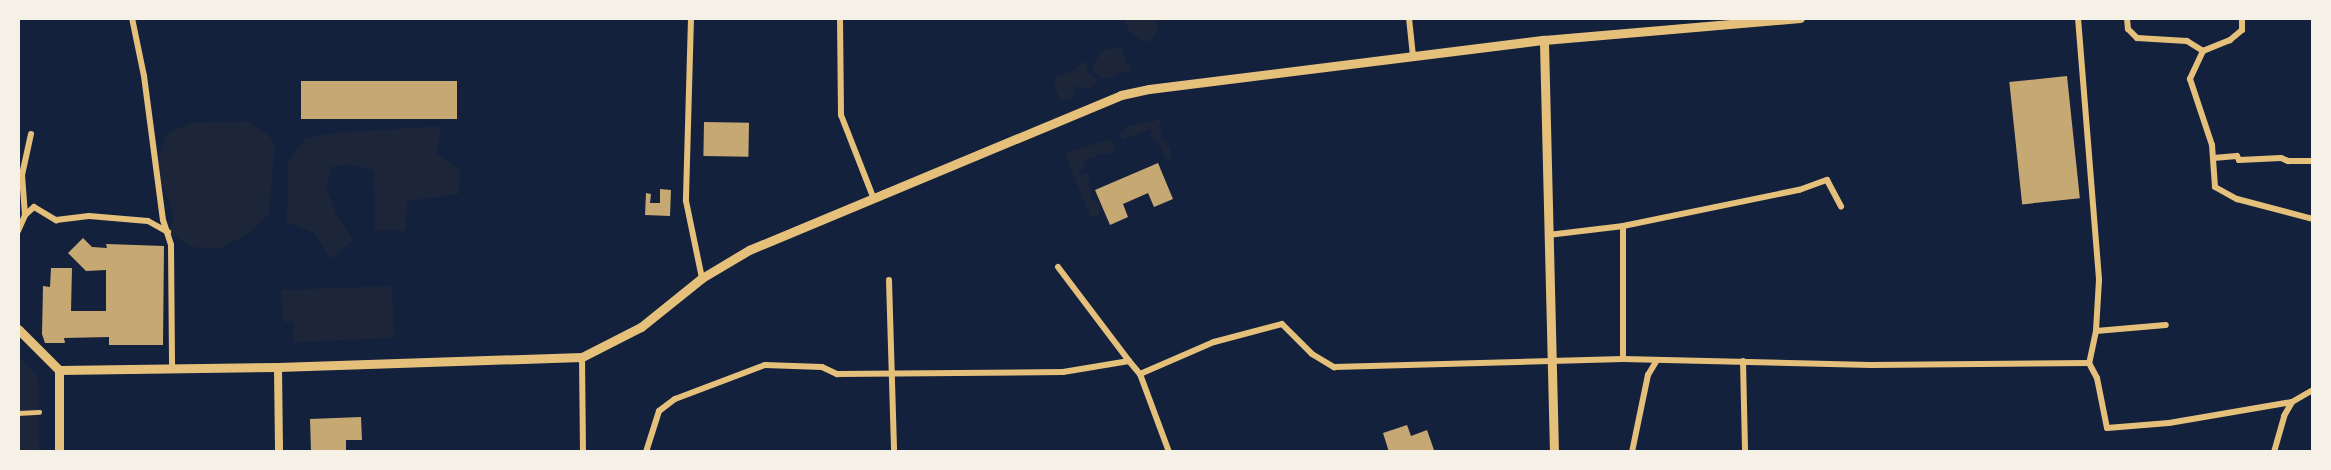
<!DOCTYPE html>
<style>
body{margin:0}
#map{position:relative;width:2331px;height:470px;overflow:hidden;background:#14213d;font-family:Manrope,sans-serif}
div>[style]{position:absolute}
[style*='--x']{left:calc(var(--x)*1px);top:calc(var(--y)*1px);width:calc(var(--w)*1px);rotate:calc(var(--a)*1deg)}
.green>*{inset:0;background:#1d2539}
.building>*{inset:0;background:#c6a872;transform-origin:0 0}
.pedestrian>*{height:4.5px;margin:-2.25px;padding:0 2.25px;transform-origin:2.25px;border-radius:2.25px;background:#e5c07b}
.minor>*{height:6px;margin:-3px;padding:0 3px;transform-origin:3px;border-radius:3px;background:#e5c07b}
.tertiary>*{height:8px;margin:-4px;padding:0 4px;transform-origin:4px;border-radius:4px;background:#e5c07b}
.secondary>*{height:9px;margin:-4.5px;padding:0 4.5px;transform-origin:4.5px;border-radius:4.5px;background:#e5c07b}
.primary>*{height:9px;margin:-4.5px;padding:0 4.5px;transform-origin:4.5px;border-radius:4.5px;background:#e5c07b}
span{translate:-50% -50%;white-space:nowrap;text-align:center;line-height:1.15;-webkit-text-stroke:4.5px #f6f1e7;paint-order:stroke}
.frame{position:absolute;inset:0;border:20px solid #f6f1e7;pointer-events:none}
</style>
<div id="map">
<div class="green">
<div style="clip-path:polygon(1124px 18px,1156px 18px,1157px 31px,1151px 41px,1142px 41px,1129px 31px)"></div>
<div style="clip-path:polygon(1122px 47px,1125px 61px,1131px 68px,1129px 72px,1117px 74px,1107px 79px,1100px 78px,1092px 67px,1102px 50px)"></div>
<div style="clip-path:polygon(1082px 62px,1086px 63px,1088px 72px,1097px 80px,1096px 85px,1087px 89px,1076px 86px,1074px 94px,1069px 100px,1059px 98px,1054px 84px,1056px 77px,1073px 71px)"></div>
<div style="clip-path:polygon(1160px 119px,1162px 121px,1158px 128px,1162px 132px,1161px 139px,1170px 147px,1172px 159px,1165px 160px,1160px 144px,1151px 139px,1151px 129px,1122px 140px,1120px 135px,1127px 126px)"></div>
<div style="clip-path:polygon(248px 121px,269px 136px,275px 144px,269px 214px,250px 233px,218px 249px,192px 247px,168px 232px,174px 217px,156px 167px,166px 134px,191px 123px)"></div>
<div style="clip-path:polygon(442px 126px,436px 153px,460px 170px,459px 194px,407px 201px,405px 231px,375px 230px,374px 170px,347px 164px,331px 167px,326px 187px,337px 216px,353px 240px,331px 259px,314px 233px,287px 222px,288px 162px,306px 138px,335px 133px)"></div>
<div style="clip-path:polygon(1106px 140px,1113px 141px,1115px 150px,1109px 155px,1097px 154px,1094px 159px,1086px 159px,1084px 167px,1078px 173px,1080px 175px,1089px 174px,1089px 188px,1093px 191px,1089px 199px,1097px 202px,1100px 207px,1099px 215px,1091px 218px,1065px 154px)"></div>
<div style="clip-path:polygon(392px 286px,394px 338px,294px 342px,293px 322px,283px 322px,281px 290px)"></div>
<div style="clip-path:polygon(18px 356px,38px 377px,39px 452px,18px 452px)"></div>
</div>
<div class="building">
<div style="left:2067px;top:76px;width:123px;height:58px;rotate:84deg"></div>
<div style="left:457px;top:81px;width:38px;height:156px;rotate:90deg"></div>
<div style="left:704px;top:122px;width:45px;height:34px;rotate:1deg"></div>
<div style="clip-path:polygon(1158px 163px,1173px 199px,1154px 207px,1148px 193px,1123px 204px,1128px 217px,1110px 225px,1095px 190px)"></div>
<div style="clip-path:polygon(660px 189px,671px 190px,670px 216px,645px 215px,646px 193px,651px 194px,650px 203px,660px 203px)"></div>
<div style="clip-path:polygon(83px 238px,92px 247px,107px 248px,106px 244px,164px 246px,163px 345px,109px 345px,109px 337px,64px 338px,65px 343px,45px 343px,42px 334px,43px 286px,50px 287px,51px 268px,72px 268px,71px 311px,106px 311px,106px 270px,86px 271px,68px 253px)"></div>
<div style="clip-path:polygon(361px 417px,362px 440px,346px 440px,346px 452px,311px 452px,310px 419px)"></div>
<div style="clip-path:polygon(1407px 425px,1411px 436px,1427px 430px,1434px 450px,1389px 452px,1383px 433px)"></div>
</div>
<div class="pedestrian">
<div style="--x:18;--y:413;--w:21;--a:-3"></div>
</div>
<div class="minor">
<div style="--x:132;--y:18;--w:59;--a:78.3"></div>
<div style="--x:144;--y:76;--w:145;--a:82.5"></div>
<div style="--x:163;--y:220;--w:26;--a:72"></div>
<div style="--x:171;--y:245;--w:123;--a:89.5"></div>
<div style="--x:691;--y:18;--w:183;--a:91.6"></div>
<div style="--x:686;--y:201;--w:79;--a:78.3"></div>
<div style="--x:840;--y:18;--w:97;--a:89.4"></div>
<div style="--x:841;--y:115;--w:90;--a:68.6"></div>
<div style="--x:1409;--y:18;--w:39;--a:84"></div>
<div style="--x:2078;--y:18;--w:263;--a:85.4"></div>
<div style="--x:2099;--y:280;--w:51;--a:93.4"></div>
<div style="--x:2096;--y:331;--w:33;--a:102"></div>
<div style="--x:2089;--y:363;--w:17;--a:62"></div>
<div style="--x:2097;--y:378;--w:51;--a:78.7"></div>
<div style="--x:2107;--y:428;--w:62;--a:-4.6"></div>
<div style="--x:2169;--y:423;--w:125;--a:-9.7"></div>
<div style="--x:2292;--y:402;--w:24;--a:-30"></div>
<div style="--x:2127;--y:18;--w:11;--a:85"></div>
<div style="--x:2128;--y:29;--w:13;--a:45"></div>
<div style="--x:2137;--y:38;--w:50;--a:3.4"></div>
<div style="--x:2187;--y:41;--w:19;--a:32"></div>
<div style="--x:2242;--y:18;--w:12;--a:90"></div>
<div style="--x:2242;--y:30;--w:16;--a:140"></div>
<div style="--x:2230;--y:40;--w:29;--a:158"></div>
<div style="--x:2203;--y:51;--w:31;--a:115"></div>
<div style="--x:2190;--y:79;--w:70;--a:71.6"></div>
<div style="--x:2212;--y:145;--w:42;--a:85.9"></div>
<div style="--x:2215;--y:187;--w:25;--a:29"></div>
<div style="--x:2237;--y:199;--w:79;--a:14.7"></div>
<div style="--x:2213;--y:158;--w:24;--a:-5"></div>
<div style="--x:2237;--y:156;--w:4;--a:63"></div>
<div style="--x:2239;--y:160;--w:42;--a:-2.7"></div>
<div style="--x:2281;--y:158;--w:8;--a:23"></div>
<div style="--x:2288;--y:161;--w:25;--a:0"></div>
<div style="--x:25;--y:215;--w:40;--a:-94.3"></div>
<div style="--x:22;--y:175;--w:42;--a:-77.6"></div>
<div style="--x:18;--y:231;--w:17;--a:-66"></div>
<div style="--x:25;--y:215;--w:12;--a:-42"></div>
<div style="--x:34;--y:207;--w:26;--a:31"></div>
<div style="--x:56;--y:220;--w:33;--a:-7"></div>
<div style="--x:89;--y:216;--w:59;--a:4.8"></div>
<div style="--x:148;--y:221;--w:23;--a:29"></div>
<div style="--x:1548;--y:235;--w:76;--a:-6.8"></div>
<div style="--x:1623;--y:226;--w:180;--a:-11.6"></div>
<div style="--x:1799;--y:190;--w:30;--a:-20"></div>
<div style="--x:1827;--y:180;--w:30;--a:62"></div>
<div style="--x:1058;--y:267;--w:118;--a:52.9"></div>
<div style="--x:889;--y:280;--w:172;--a:88.3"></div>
<div style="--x:2096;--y:331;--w:70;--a:-4.9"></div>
<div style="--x:582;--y:357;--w:95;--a:89.4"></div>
<div style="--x:1623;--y:359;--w:133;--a:-90"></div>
<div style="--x:1743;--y:361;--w:91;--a:88.7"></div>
<div style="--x:1140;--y:374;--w:83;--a:69.6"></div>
<div style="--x:646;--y:452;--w:43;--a:-72.4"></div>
<div style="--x:659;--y:411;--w:20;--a:-37"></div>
<div style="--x:675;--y:399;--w:96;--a:-20.7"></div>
<div style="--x:765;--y:365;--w:57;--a:2"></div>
<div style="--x:822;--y:367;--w:17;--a:25"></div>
<div style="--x:837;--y:374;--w:226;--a:-0.5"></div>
<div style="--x:1063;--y:372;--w:67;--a:-9.5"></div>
<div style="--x:1129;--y:361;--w:17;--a:50"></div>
<div style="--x:1140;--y:374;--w:81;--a:-23.4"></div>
<div style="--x:1214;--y:342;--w:70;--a:-14.8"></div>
<div style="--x:1282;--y:324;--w:42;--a:45"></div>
<div style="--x:1312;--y:354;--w:26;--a:31"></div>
<div style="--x:1334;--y:367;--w:289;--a:-1.6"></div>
<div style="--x:1623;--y:359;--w:248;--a:1.4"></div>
<div style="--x:1871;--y:365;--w:218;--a:-0.5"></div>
<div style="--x:1632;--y:452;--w:79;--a:-78.3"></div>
<div style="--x:1648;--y:375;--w:17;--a:-59"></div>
<div style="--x:2274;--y:452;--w:37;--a:-74"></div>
<div style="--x:2284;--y:416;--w:16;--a:-60"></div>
</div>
<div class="tertiary">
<div style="--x:278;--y:367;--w:85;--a:89.3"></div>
</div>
<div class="secondary">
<div style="--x:18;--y:329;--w:58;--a:45"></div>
<div style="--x:59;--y:370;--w:219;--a:-0.8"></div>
<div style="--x:278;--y:367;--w:304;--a:-1.9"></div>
<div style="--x:582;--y:357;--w:66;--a:-27"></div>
<div style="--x:641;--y:327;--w:78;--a:-38.8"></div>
<div style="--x:702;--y:278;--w:55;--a:-30.8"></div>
<div style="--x:749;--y:250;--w:403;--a:-22.6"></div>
<div style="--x:1121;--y:95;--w:29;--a:-12"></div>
<div style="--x:1149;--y:89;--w:398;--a:-7.1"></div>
<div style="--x:59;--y:370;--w:82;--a:90"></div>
</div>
<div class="primary">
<div style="--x:1554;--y:452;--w:412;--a:-91.4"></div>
<div style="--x:1544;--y:40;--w:257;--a:-4.9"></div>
</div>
<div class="frame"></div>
</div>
